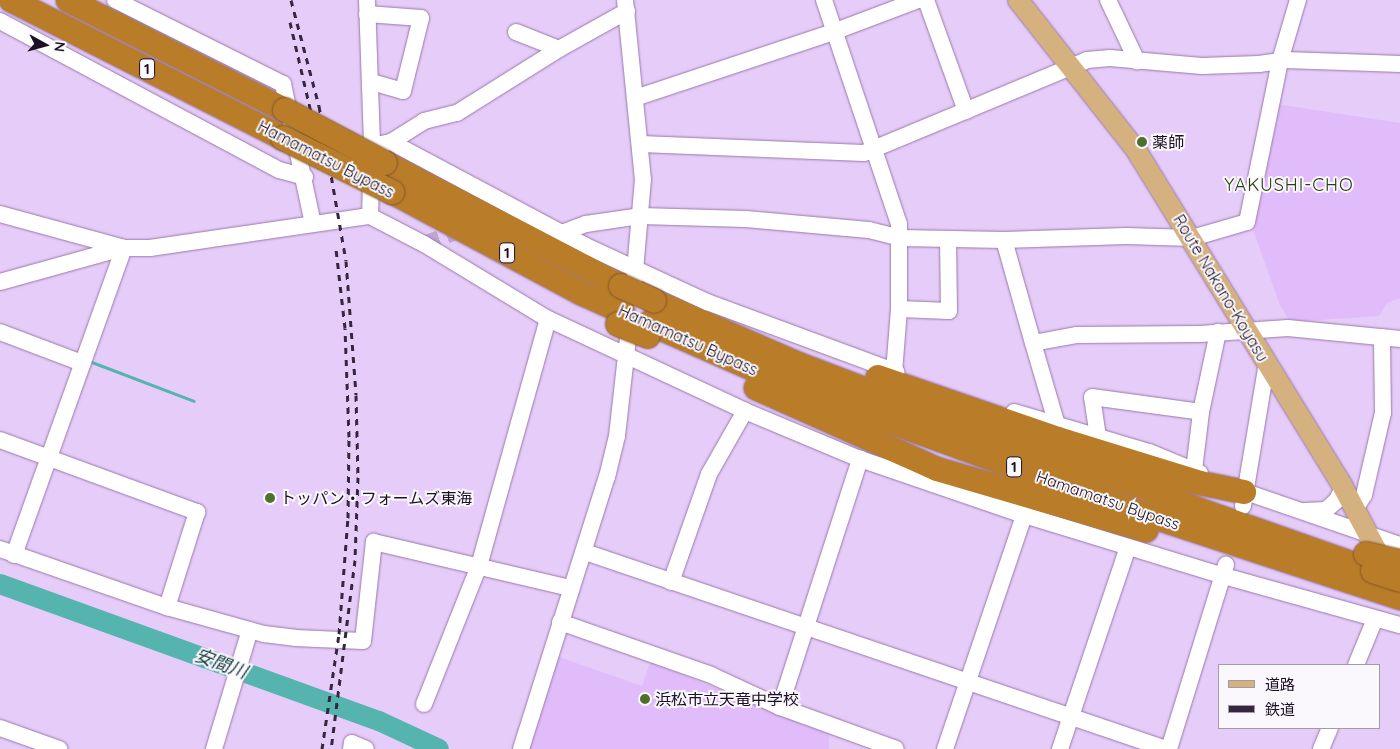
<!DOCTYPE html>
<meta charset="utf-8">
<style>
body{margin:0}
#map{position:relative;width:1400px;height:749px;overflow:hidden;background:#e6ccf8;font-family:Quicksand,"Noto Sans JP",sans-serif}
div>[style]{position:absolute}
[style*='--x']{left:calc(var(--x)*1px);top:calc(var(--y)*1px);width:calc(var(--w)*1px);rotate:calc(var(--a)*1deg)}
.built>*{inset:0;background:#e0bcfa}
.stream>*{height:3px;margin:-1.5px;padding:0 1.5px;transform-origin:1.5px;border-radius:1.5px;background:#56b4af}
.river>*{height:20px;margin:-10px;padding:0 10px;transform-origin:10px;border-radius:10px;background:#56b4af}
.minor-tunnel>*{height:16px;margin-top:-8px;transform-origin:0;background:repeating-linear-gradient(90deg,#bea7ce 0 16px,transparent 0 24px)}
.roads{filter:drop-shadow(0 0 1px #9779ac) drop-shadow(0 0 1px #9779ac)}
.minor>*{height:16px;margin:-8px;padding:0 8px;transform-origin:8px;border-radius:8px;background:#fff}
.major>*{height:20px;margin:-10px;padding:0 10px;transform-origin:10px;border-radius:10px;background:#d5b17f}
.highway>*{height:24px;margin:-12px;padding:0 12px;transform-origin:12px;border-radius:12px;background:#b97d29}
.rail>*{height:3px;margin-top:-1.5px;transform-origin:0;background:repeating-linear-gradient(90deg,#35283e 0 6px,transparent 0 12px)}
.bridges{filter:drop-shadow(0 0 1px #825727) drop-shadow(0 0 1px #825727)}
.highway-bridge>*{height:24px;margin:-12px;padding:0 12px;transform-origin:12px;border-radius:12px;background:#b97d29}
.dots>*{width:14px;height:14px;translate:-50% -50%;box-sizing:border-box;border:2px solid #faf7fd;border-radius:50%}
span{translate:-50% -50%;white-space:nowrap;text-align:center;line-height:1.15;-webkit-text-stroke:4px #faf7fd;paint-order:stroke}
.shield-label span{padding:1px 4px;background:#faf7fd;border:1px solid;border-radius:4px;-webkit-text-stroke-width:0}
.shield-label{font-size:15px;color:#1c1124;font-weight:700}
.poi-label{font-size:16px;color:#1c1124}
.left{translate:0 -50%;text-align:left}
.street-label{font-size:16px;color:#1c1124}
.neighbourhood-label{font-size:18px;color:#2a410f;letter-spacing:1px}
.water-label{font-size:18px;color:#103d3b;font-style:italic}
.legend{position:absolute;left:1218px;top:664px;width:162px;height:65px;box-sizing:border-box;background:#faf7fd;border:1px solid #a19ba6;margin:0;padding:6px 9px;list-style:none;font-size:15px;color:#1c1124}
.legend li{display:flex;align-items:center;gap:10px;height:25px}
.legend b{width:25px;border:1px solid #a19ba6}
.north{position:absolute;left:20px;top:20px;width:50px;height:50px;-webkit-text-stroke:4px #faf7fd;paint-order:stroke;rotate:97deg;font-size:14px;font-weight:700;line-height:20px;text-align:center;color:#1c1124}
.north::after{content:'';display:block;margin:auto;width:18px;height:22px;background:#1c1124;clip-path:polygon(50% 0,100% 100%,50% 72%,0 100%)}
</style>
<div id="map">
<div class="built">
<div style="clip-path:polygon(1276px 104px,1400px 123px,1400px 298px,1387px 303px,1379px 316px,1290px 322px,1280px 305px,1253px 230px)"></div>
<div style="clip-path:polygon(556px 656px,642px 686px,650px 662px,829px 733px,829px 749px,527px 749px)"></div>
</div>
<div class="stream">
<div style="--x:89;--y:361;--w:112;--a:20.9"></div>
</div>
<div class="river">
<div style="--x:0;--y:584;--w:403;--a:19.9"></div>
<div style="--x:379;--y:721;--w:66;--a:25"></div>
</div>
<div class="minor-tunnel">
<div style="--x:424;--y:244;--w:48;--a:-20.7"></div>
</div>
<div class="roads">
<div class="minor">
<div style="--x:115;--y:0;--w:188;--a:26.6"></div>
<div style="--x:283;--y:84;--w:143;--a:77.9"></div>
<div style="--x:367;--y:0;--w:146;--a:88"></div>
<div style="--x:372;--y:146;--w:70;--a:91.6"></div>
<div style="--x:625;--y:0;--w:180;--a:84.3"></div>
<div style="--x:643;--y:179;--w:102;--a:95"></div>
<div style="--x:824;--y:0;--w:236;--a:71.5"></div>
<div style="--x:899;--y:224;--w:85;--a:90"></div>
<div style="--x:899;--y:309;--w:63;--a:94.5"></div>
<div style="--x:926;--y:0;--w:118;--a:70.2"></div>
<div style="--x:1108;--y:0;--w:68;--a:64.6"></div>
<div style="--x:367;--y:14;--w:54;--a:4.2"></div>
<div style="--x:421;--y:18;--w:75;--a:103.9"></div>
<div style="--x:403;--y:91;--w:33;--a:-164"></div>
<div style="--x:0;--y:21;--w:316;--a:28.1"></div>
<div style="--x:279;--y:170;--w:27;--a:15"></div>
<div style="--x:516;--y:32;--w:46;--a:21.6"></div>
<div style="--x:635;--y:98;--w:212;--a:-18.4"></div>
<div style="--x:836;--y:31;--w:88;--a:-20.7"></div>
<div style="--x:391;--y:142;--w:39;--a:-32"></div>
<div style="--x:424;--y:121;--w:34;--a:-14"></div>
<div style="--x:457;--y:113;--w:120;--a:-32.1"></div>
<div style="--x:559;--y:49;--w:78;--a:-29.2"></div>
<div style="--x:641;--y:144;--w:223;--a:2.3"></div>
<div style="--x:864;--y:153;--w:242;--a:-22.6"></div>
<div style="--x:1087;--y:60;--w:23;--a:-5"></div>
<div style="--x:1110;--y:58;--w:92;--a:5"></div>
<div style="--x:1202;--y:66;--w:57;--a:-2"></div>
<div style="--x:1259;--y:64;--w:27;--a:-8"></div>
<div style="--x:1286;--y:60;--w:114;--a:2"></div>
<div style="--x:372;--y:146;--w:19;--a:-12"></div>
<div style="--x:391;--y:142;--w:219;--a:28.1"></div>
<div style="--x:584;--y:245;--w:136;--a:24.9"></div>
<div style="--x:707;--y:302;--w:202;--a:20.3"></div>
<div style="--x:0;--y:214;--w:129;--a:15.3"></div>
<div style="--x:124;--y:248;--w:26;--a:0"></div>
<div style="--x:150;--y:248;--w:222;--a:-8.3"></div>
<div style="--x:370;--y:216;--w:61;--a:27.4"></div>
<div style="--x:424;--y:244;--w:145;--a:31.2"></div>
<div style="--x:548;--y:319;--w:217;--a:25"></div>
<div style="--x:745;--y:411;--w:125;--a:22.7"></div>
<div style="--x:860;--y:459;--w:173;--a:18.9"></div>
<div style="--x:1024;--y:515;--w:209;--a:17"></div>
<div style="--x:1224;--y:576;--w:183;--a:15.6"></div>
<div style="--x:562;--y:233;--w:26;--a:-21"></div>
<div style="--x:586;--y:224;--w:56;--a:-8.3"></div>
<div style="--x:641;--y:216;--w:105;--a:1.6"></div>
<div style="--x:746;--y:219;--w:123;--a:5.1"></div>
<div style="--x:869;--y:230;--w:32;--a:14"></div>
<div style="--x:900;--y:238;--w:104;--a:1.1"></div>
<div style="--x:1004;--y:240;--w:122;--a:-1.9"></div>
<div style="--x:1126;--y:236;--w:66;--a:1.7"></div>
<div style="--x:1192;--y:238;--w:57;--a:-16.2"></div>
<div style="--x:1247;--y:222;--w:164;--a:-78.4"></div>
<div style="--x:1280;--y:61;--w:64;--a:-73.6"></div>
<div style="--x:1004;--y:240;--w:107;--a:74.3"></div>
<div style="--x:0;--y:282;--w:128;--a:-15.5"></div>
<div style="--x:899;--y:309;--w:50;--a:2.3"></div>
<div style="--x:949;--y:311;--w:72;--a:-90.8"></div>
<div style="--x:0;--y:332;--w:88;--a:20.7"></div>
<div style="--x:1014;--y:412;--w:141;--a:16.5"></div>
<div style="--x:1149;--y:452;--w:55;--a:22.4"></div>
<div style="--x:1057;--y:425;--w:85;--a:-106.3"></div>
<div style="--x:1033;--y:343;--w:45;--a:-10.3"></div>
<div style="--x:1077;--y:335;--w:123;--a:-0.5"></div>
<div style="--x:1200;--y:334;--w:88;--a:-3.9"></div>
<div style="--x:1288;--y:328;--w:113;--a:5.6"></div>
<div style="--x:1098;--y:437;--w:40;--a:-98.5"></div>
<div style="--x:1092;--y:397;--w:110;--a:7.8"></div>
<div style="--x:0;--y:440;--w:210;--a:20.1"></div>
<div style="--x:197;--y:512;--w:100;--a:107.5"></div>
<div style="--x:1194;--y:470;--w:58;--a:-83.1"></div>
<div style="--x:1201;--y:412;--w:82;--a:-78"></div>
<div style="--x:1234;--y:488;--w:176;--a:19"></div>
<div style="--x:1243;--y:506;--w:145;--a:-80.5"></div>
<div style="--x:1355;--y:509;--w:17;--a:-57"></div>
<div style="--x:1364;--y:495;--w:84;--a:-77"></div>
<div style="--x:1383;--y:413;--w:76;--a:-90.8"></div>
<div style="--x:1305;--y:511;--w:21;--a:-3"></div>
<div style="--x:1326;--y:510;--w:15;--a:-42"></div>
<div style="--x:1337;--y:500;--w:14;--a:-65"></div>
<div style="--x:0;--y:549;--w:177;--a:19.2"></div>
<div style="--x:167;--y:607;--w:101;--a:15.6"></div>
<div style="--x:264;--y:634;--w:31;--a:7"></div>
<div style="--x:295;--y:638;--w:68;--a:2.5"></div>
<div style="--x:363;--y:641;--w:100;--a:-83.7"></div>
<div style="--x:374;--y:542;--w:201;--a:13.2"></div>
<div style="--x:585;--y:552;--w:613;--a:18.73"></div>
<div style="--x:14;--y:555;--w:326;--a:-70.3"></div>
<div style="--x:671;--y:582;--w:114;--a:-70.6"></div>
<div style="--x:709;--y:474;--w:73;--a:-60.3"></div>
<div style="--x:560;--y:622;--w:160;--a:19.3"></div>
<div style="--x:711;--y:675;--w:76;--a:24.9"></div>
<div style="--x:780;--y:707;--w:123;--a:19.9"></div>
<div style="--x:1356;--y:665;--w:50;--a:-67.6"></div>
<div style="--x:424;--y:704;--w:149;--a:-68.3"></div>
<div style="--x:479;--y:566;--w:256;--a:-74.4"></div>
<div style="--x:780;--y:707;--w:261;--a:-72.1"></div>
<div style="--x:0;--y:728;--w:63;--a:19.6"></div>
<div style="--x:214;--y:749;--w:124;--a:-73.2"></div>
<div style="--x:351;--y:749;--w:6;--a:-81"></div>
<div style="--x:352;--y:743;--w:15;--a:23"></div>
<div style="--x:521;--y:749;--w:285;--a:-72.5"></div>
<div style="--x:607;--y:477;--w:42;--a:-76.3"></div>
<div style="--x:617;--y:436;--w:116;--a:-83.6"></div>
<div style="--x:945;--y:749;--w:247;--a:-71.3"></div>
<div style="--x:1060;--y:749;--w:213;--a:-71.4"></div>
<div style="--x:1169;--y:749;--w:193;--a:-72.8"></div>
<div style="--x:1321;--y:749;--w:23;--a:-67"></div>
</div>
<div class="major">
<div style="--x:1018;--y:0;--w:191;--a:51.8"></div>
<div style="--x:1136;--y:150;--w:395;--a:58.4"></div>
<div style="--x:1343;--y:487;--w:89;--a:62"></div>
</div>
<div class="highway">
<div style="--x:11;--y:0;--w:305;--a:26.9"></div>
<div style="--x:68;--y:0;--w:243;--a:26.9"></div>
<div style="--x:385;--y:163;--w:266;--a:27.5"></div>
<div style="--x:392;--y:192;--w:214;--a:28.1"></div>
<div style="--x:581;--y:293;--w:46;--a:24.3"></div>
<div style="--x:654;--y:301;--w:157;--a:23.6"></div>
<div style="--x:798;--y:364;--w:226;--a:20.8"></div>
<div style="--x:1009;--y:444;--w:146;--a:17.9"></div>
<div style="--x:1148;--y:489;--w:53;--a:22.2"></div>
<div style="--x:1197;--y:509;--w:187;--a:19.4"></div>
<div style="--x:649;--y:323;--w:156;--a:23.8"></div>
<div style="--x:792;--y:386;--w:369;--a:20"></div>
<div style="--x:1139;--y:512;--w:275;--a:18.2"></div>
<div style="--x:878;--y:377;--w:190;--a:19"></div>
<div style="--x:1058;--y:439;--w:149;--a:17.2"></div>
<div style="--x:1200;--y:483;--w:45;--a:11.6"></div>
<div style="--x:756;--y:388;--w:198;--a:24.1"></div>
<div style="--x:937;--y:469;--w:218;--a:16.3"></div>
</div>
</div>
<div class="rail">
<div style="--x:291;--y:0;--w:110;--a:75.2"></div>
<div style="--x:319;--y:106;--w:157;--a:80.1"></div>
<div style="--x:346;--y:261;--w:134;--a:85.7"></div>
<div style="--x:356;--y:395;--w:82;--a:88.6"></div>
<div style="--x:358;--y:477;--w:83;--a:92.1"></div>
<div style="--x:355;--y:560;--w:191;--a:97.2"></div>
<div style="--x:290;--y:22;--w:119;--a:76.9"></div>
<div style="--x:322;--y:749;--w:116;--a:-81.6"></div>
<div style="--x:339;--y:634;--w:116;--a:-85.6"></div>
<div style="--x:348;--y:518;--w:81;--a:-89.3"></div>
<div style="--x:349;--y:437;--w:109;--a:-92.1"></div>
<div style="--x:345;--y:328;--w:80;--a:-96.5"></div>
</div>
<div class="bridges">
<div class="highway-bridge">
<div style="--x:285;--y:110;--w:113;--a:27.9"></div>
<div style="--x:283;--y:138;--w:122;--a:26.4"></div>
<div style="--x:621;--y:286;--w:36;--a:24"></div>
<div style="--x:618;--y:324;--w:32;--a:22"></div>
<div style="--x:1366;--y:554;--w:35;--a:13"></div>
<div style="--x:1373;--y:571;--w:28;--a:18"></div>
</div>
</div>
<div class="dots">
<div style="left:1142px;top:142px;background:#4e7129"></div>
<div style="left:270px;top:498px;background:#4e7129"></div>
<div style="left:645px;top:699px;background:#4e7129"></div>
</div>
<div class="shield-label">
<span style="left:147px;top:69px">1</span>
<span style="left:507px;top:253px">1</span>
<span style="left:1014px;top:467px">1</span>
</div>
<div class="poi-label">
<span class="left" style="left:1152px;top:142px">薬師</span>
<span class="left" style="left:280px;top:498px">トッパン・フォームズ東海</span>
<span class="left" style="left:655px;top:699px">浜松市立天竜中学校</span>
</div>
<div class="street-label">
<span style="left:326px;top:159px;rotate:27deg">Hamamatsu Bypass</span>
<span style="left:1221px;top:288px;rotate:59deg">Route Nakano-Koyasu</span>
<span style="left:688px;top:340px;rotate:24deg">Hamamatsu Bypass</span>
<span style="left:1108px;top:500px;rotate:19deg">Hamamatsu Bypass</span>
</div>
<div class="neighbourhood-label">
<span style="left:1289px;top:185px">YAKUSHI-CHO</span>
</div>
<div class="water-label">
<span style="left:221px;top:664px;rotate:20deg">安間川</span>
</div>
<ul class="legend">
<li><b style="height:6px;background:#d5b17f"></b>道路</li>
<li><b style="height:6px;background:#35283e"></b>鉄道</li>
</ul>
<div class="north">N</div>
</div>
